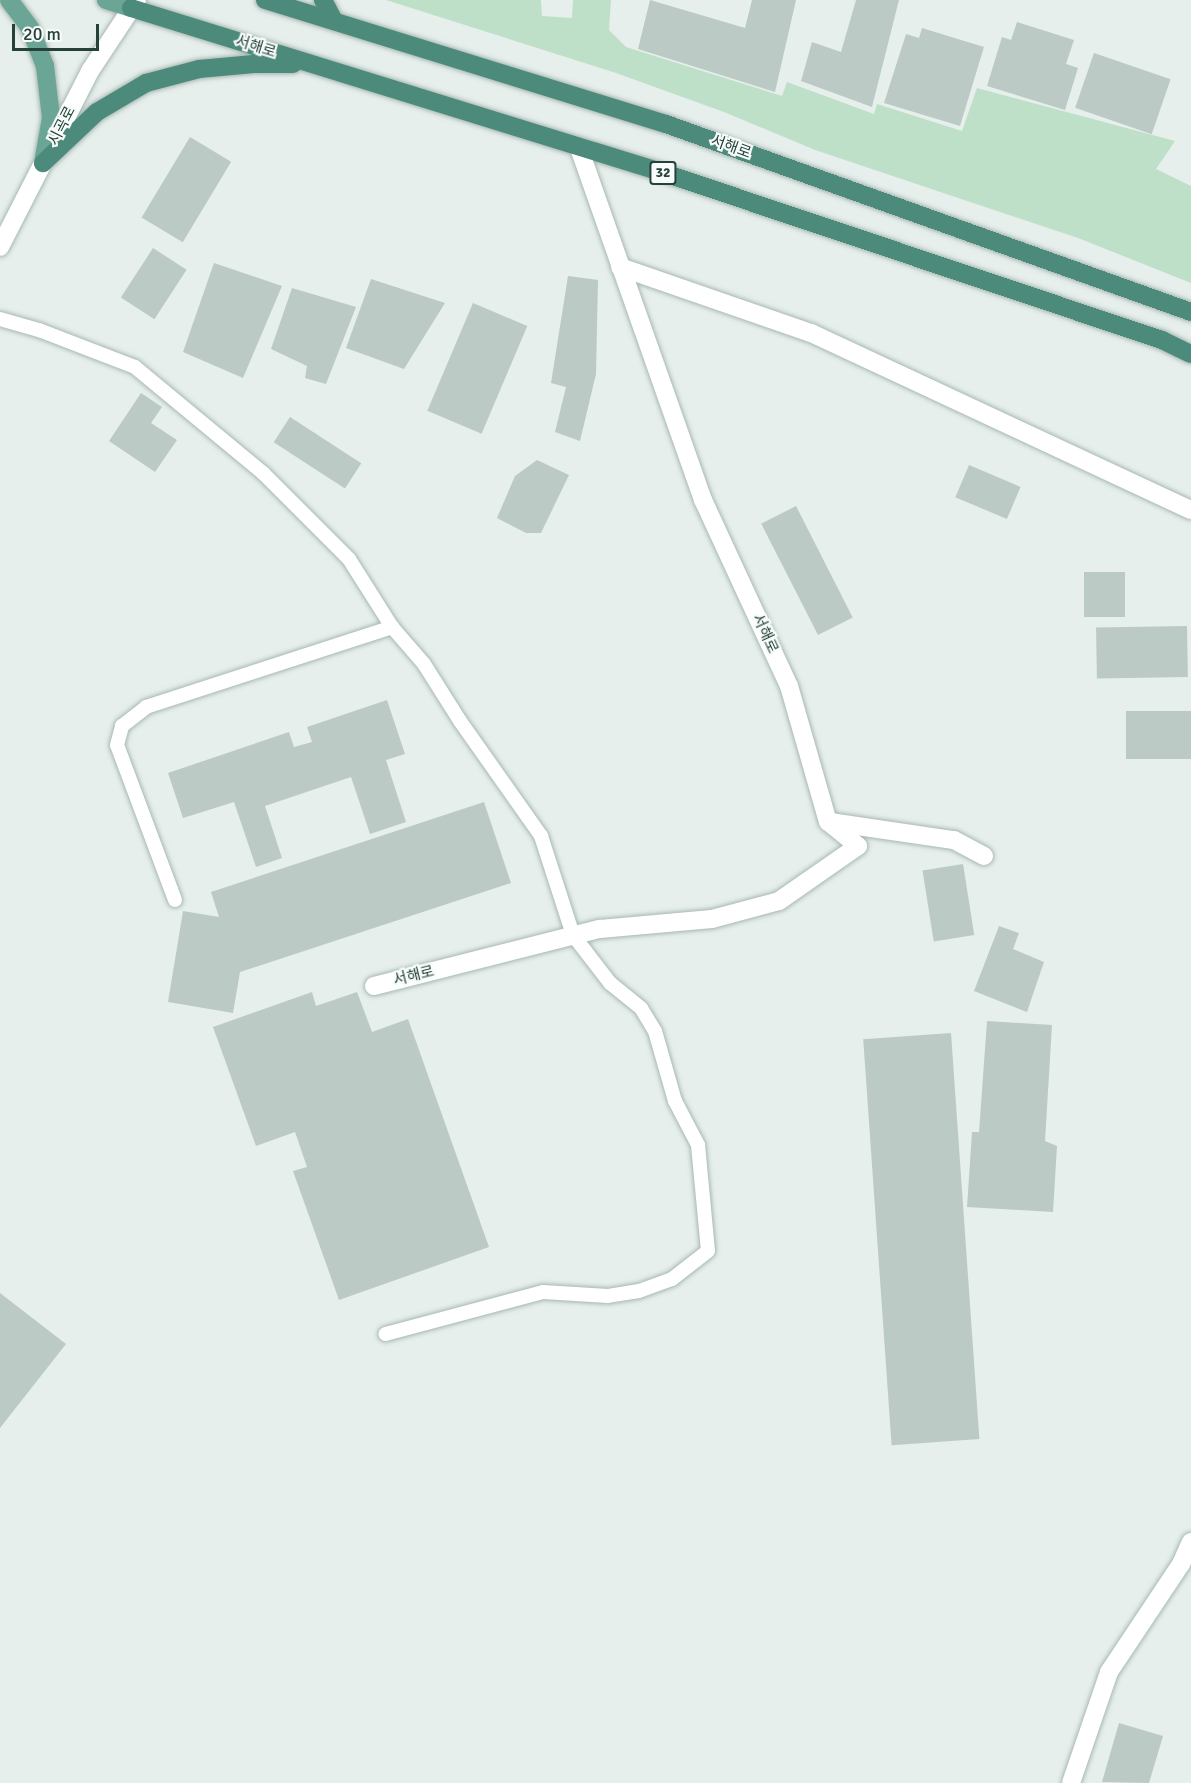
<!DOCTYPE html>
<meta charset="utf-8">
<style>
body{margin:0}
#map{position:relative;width:1191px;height:1783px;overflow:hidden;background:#e6efeb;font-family:Signika,"Noto Sans KR",sans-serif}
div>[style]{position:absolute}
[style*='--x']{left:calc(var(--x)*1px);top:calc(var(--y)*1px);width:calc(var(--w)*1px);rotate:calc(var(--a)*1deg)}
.green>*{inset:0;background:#bfe0c8}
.building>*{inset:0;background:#bbcac4;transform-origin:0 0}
.roads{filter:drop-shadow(0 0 2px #a8b8b2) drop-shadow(0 0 2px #a8b8b2)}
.service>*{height:14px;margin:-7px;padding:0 7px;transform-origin:7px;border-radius:7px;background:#fff}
.minor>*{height:18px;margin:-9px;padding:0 9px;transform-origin:9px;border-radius:9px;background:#fff}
.primary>*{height:18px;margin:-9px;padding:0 9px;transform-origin:9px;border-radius:9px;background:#6aa596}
.trunk>*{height:18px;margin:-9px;padding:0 9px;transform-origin:9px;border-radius:9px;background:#4c8a7c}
span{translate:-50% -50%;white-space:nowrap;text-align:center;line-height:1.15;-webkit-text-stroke:4.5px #f7fbf9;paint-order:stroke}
.shield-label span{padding:2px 4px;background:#f7fbf9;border:2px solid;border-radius:4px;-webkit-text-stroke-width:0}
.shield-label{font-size:14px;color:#24423a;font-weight:700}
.street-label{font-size:15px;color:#24423a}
.scale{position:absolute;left:12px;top:24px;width:87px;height:27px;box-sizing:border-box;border:3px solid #24423a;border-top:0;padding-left:8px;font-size:18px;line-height:21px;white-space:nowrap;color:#24423a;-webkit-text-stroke:4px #f7fbf9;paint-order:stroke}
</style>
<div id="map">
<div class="green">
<div style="clip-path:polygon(386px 0,541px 0,542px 16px,572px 18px,573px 0,611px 0,609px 30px,626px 47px,782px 96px,787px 82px,874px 114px,877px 104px,962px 131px,977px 88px,1175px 141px,1156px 169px,1191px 186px,1191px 283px,1078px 238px,815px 150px,724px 112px,616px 73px)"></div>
</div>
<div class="building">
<div style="clip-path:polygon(650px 0,745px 28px,752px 0,796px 0,775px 92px,638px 49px)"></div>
<div style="clip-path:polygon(856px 0,899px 0,872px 107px,801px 81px,812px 42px,841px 52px)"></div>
<div style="clip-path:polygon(1017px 22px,1074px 40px,1066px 64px,1078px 68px,1065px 110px,987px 86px,1002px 37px,1011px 40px)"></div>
<div style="clip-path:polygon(922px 28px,984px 47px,960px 126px,884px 103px,906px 34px,919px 38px)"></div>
<div style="left:1094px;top:53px;width:81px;height:58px;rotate:19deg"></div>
<div style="left:190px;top:137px;width:48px;height:94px;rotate:31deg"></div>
<div style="left:153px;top:248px;width:40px;height:59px;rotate:33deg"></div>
<div style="clip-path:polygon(214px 263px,282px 286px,243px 378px,183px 352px)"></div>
<div style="clip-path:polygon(568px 276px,598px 280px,596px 374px,580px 441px,555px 432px,566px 387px,551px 383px)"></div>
<div style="clip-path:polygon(371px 279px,445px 303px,404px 369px,346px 348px)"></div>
<div style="clip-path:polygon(292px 288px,356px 307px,326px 384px,305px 378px,307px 366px,271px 349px)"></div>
<div style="left:473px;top:303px;width:59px;height:117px;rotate:23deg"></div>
<div style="clip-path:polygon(141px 393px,162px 407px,151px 423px,177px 440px,155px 472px,109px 441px)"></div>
<div style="left:290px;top:417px;width:85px;height:30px;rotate:33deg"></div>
<div style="clip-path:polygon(537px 460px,569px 475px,541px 533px,526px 533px,497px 518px,515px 476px)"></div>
<div style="left:969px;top:465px;width:56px;height:35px;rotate:23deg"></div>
<div style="left:796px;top:506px;width:125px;height:39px;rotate:63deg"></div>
<div style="left:1084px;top:572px;width:41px;height:45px"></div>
<div style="left:1187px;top:626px;width:51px;height:91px;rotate:89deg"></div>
<div style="clip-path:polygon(387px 700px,405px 754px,386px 760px,406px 822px,370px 834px,351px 777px,265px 806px,282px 858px,256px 867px,234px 802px,183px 818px,168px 773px,289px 732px,294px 747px,312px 742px,307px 727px)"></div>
<div style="left:1191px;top:711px;width:48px;height:65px;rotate:90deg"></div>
<div style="clip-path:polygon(484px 802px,511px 883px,240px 972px,233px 1013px,168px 1002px,183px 911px,219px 917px,211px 892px)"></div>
<div style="left:963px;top:864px;width:72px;height:41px;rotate:81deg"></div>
<div style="clip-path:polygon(999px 926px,1019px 933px,1013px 949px,1044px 962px,1027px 1012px,974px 991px)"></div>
<div style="clip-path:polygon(312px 992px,316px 1006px,357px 992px,372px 1032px,408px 1019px,489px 1247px,339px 1300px,293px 1171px,307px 1167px,295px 1132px,256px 1146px,213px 1027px)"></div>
<div style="clip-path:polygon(987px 1021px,1052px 1025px,1045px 1141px,1057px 1146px,1053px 1212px,967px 1207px,972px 1132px,979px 1132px)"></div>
<div style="left:951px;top:1033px;width:407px;height:88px;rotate:86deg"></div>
<div style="clip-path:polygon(0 1293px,66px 1344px,0 1428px)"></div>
<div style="clip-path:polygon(1119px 1723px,1163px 1736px,1149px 1783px,1102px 1782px)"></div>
</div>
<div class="roads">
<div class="service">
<div style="--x:0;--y:319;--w:41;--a:15.8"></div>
<div style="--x:39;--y:330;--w:103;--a:21.1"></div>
<div style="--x:135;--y:367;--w:166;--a:39.6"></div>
<div style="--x:263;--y:473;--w:122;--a:45"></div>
<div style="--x:349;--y:559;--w:80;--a:57.7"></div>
<div style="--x:392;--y:627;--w:49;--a:49.1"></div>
<div style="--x:424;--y:664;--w:67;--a:57.7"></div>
<div style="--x:460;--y:721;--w:141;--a:54.8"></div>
<div style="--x:541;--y:836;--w:104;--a:72.1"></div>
<div style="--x:573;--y:935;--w:61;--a:52.4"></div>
<div style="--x:610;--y:983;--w:40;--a:39"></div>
<div style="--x:641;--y:1008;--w:27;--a:59"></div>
<div style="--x:655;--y:1031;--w:73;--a:74.1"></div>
<div style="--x:675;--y:1101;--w:50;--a:62.4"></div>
<div style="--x:698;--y:1145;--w:106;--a:84.6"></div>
<div style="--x:708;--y:1251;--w:46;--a:142.1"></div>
<div style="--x:672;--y:1279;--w:35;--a:160"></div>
<div style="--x:639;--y:1291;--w:31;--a:171"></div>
<div style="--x:608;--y:1296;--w:65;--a:-176.5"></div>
<div style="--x:543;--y:1292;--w:163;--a:165.1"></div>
<div style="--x:175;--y:900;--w:165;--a:-110.5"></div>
<div style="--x:117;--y:745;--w:20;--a:-75"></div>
<div style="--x:122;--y:726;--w:31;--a:-38"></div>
<div style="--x:146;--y:707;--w:259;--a:-18"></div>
</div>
<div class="minor">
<div style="--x:0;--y:247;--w:198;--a:-62.9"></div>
<div style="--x:90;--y:71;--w:85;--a:-56.5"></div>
<div style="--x:620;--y:267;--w:202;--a:19.1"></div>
<div style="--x:811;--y:333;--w:419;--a:25"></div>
<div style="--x:830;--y:822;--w:125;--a:8.3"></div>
<div style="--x:954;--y:840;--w:34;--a:28"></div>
<div style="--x:374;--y:986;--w:233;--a:-14.2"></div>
<div style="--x:600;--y:929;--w:112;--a:-5.1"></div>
<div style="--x:712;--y:919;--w:69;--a:-15"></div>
<div style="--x:779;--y:901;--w:96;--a:-34.8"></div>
<div style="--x:858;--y:846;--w:38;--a:-141"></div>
<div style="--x:828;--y:822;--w:141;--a:-106"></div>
<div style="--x:789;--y:686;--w:205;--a:-114.8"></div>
<div style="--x:703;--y:500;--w:374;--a:-109.4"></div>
<div style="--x:1071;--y:1783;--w:117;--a:-71.1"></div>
<div style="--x:1109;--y:1672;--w:130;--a:-56.3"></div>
<div style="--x:1181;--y:1564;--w:24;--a:-66"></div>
</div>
<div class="primary">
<div style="--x:9;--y:0;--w:35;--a:53"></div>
<div style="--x:30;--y:28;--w:41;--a:68.5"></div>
<div style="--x:45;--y:66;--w:52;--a:83.4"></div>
<div style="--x:51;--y:118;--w:46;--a:100.1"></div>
<div style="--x:106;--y:0;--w:26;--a:18"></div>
</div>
<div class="trunk">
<div style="--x:265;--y:0;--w:420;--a:17.2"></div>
<div style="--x:666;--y:124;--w:558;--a:19.7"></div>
<div style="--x:323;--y:0;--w:24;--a:62"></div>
<div style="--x:131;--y:8;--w:552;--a:17.19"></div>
<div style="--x:658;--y:171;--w:532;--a:18.54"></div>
<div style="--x:1162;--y:340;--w:32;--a:26"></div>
<div style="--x:43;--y:163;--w:74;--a:-43.4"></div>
<div style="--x:97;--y:112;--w:57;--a:-30.6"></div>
<div style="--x:146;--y:83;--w:55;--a:-14.8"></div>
<div style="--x:199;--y:69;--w:55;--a:-5.2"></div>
<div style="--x:254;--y:64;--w:39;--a:0"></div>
</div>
</div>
<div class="shield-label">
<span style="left:663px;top:173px">32</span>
</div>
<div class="street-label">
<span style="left:256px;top:47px;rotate:17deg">서해로</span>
<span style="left:62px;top:126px;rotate:-63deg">시곡로</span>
<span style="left:731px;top:147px;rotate:20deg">서해로</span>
<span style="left:765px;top:634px;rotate:65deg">서해로</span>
<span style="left:414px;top:976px;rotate:-14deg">서해로</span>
</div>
<div class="scale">20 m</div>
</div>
